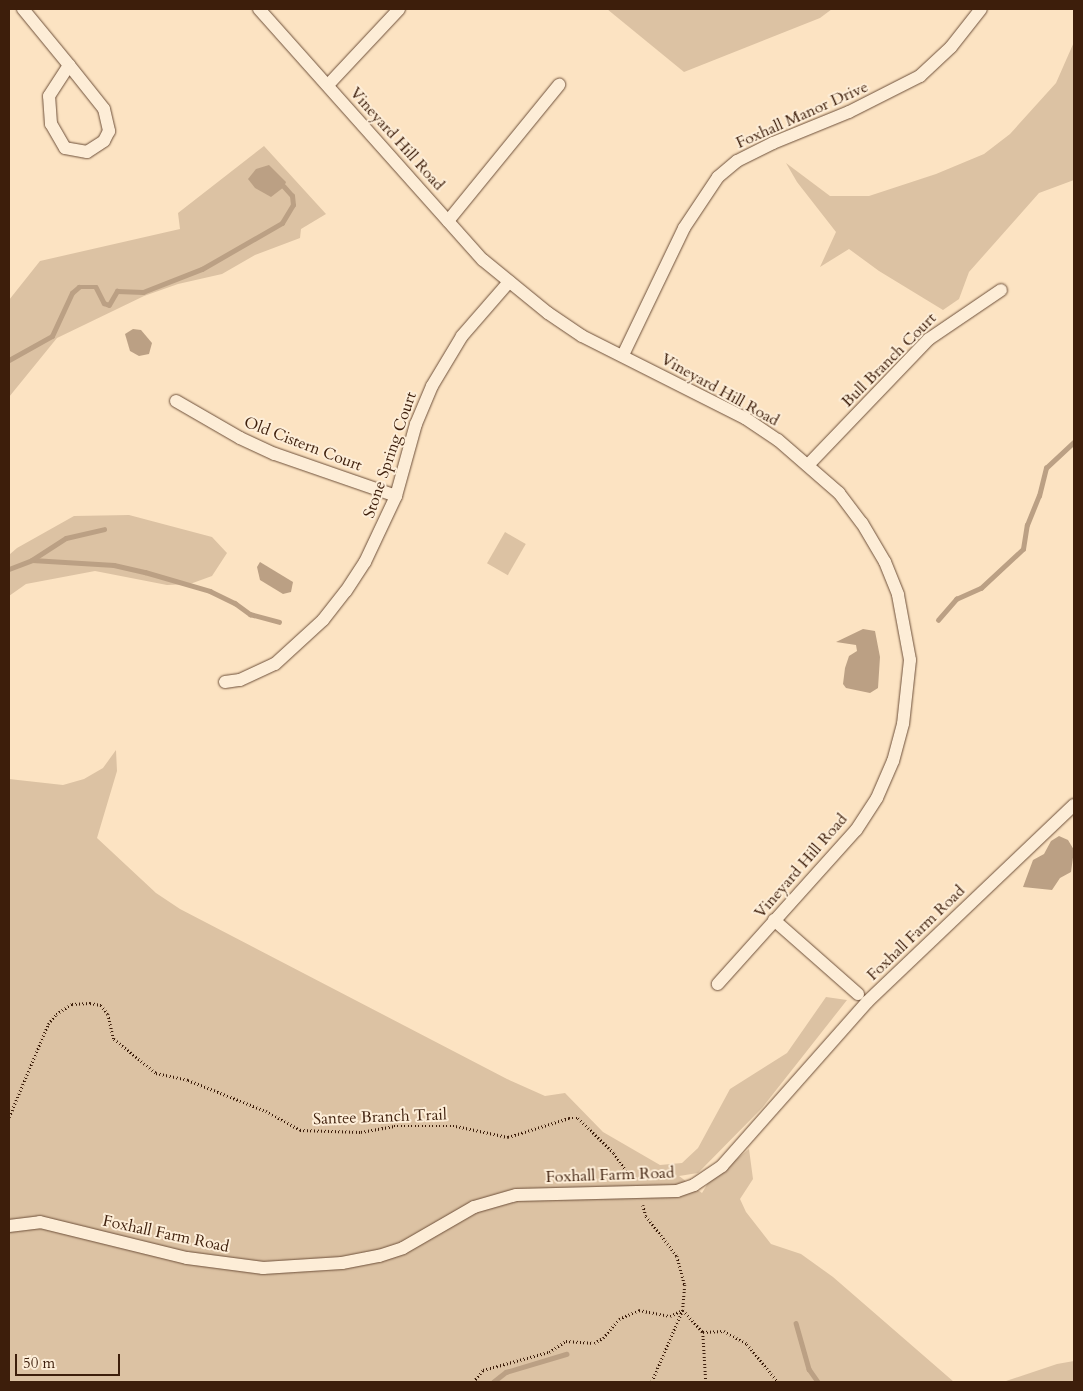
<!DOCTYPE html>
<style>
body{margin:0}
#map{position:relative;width:1083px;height:1391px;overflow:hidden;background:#fce3c2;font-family:Cardo,serif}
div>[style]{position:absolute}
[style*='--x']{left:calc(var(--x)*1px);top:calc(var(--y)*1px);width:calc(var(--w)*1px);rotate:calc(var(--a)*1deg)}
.green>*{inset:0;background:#dcc2a3;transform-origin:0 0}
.water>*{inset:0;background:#bba084}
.stream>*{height:4.5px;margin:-2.25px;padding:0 2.25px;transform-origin:2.25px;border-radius:2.25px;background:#bba084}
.path>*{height:2.5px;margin-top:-1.25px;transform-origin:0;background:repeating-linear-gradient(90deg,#3d1e0b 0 1px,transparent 0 3.5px)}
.roads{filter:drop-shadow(0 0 1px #6d4f39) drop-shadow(0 0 1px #6d4f39)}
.minor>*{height:12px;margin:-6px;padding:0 6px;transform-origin:6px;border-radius:6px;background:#fdedd7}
span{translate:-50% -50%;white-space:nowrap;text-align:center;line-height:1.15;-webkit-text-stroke:4px #fdedd7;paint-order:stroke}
.street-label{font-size:16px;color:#3d1e0b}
.frame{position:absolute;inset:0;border:10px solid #3d1e0b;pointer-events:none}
.scale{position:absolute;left:15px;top:1354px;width:105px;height:22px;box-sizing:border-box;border:2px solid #3d1e0b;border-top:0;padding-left:6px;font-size:15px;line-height:18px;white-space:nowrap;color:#3d1e0b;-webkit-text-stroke:4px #fdedd7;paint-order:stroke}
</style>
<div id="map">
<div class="green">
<div style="clip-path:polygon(607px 9px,832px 9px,820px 18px,684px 72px)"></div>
<div style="clip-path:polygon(1074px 42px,1074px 180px,1039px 193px,969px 272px,959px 299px,943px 310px,879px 271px,849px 249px,820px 267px,836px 232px,797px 182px,786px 163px,830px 196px,869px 196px,936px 174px,984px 154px,1010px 134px,1056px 83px)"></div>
<div style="clip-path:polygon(264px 146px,326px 214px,301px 229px,300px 238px,255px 255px,222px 274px,178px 284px,144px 296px,57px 338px,9px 397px,9px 300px,40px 261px,180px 229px,178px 213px)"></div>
<div style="clip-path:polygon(129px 515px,212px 537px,227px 553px,212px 576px,190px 584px,167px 585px,95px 571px,26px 584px,9px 596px,9px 555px,17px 548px,74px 516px)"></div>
<div style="left:505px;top:532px;width:24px;height:36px;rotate:30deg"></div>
<div style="clip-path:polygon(116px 750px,117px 771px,97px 838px,156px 893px,180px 909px,507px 1079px,545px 1096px,565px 1093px,603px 1132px,660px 1165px,682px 1163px,698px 1148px,730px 1089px,787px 1053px,826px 997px,847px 1000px,762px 1108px,698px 1173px,679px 1176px,702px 1193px,708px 1183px,749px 1149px,753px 1179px,740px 1199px,746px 1212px,771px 1244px,801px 1254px,833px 1277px,954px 1382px,9px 1382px,9px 779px,63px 785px,84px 779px,103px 768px)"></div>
<div style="clip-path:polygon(1074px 1361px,1074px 1382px,1003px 1382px,1057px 1364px)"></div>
</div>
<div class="water">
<div style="clip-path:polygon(269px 165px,286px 182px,284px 187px,271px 197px,255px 188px,248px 179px,256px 169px)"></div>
<div style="clip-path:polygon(133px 329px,141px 330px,152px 343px,149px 354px,139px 356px,130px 351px,125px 334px)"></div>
<div style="clip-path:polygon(260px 562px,293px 582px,291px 592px,283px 594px,260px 580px,257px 567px)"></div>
<div style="clip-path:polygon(863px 629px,875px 631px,880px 657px,878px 688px,870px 693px,846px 688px,843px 684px,845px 668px,849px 656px,857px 651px,856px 645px,836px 642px)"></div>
<div style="clip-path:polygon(1059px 836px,1068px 840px,1074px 850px,1071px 872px,1060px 878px,1052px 890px,1023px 887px,1033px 860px,1044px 854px,1051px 841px)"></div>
</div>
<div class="stream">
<div style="--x:9;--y:360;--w:49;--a:-29.2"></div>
<div style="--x:52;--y:336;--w:47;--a:-65.1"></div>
<div style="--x:72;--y:293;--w:9;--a:-41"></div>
<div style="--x:79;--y:287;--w:17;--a:0"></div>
<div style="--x:96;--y:287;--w:18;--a:63"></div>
<div style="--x:104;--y:303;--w:5;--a:22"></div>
<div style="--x:109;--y:305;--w:16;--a:-60"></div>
<div style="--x:117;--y:291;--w:26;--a:2"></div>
<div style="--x:143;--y:292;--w:63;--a:-21.3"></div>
<div style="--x:202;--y:269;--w:92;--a:-29.9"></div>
<div style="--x:282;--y:223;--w:21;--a:-59"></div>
<div style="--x:293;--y:205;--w:9;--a:-96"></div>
<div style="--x:292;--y:196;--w:12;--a:-132"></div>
<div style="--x:32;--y:560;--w:82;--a:3.5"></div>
<div style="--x:114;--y:565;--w:32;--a:13"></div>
<div style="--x:145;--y:572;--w:68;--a:16.3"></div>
<div style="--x:210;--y:591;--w:28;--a:26"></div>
<div style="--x:235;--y:603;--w:19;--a:36"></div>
<div style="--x:250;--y:614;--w:30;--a:15"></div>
<div style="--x:9;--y:569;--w:25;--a:-21"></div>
<div style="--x:32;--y:560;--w:40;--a:-32.9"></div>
<div style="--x:66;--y:538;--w:39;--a:-13"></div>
<div style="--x:938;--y:620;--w:28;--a:-49"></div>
<div style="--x:956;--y:599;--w:27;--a:-24"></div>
<div style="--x:981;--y:588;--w:57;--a:-42.9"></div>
<div style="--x:1023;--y:549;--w:24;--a:-81"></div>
<div style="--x:1027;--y:525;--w:31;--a:-68"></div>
<div style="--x:1039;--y:496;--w:29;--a:-76"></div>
<div style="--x:1046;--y:468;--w:38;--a:-43"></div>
<div style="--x:796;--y:1323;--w:48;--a:74.2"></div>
<div style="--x:809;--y:1369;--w:16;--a:55"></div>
<div style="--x:493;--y:1382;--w:16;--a:-38"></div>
<div style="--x:506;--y:1372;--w:63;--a:-16.7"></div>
</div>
<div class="path">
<div style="--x:9;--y:1117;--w:101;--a:-67.2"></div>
<div style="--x:48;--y:1024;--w:13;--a:-51"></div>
<div style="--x:56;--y:1014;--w:19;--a:-32"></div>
<div style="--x:72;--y:1004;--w:18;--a:-3"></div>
<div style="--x:90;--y:1003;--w:11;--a:10"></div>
<div style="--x:101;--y:1005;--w:11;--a:52"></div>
<div style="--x:108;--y:1014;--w:26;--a:77"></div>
<div style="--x:114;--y:1039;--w:54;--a:39"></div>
<div style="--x:156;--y:1073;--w:33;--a:12"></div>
<div style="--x:188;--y:1080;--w:84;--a:21.7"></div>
<div style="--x:266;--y:1111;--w:39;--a:29"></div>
<div style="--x:300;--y:1130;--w:61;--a:1.9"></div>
<div style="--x:361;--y:1132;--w:34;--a:-10"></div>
<div style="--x:394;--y:1126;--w:62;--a:0"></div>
<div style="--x:456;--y:1126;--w:53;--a:11.9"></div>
<div style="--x:508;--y:1137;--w:64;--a:-17.3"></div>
<div style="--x:569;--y:1118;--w:9;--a:0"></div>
<div style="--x:578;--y:1118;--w:50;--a:44.2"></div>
<div style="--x:614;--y:1153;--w:32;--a:56"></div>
<div style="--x:643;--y:1205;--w:11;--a:75"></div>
<div style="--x:646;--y:1216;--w:51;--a:52.2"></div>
<div style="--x:677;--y:1256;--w:30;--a:75"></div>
<div style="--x:685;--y:1285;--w:25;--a:95"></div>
<div style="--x:683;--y:1310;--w:78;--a:113.3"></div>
<div style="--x:683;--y:1310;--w:30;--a:48"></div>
<div style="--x:703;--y:1332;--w:50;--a:86.6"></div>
<div style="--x:703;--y:1332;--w:21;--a:-3"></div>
<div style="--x:724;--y:1331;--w:26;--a:29"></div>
<div style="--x:747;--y:1344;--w:49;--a:50.8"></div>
<div style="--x:473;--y:1382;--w:16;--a:-50"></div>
<div style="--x:483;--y:1370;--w:68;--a:-15.3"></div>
<div style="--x:549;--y:1352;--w:20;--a:-33"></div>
<div style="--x:566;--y:1341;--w:28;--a:4"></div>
<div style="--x:594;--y:1343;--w:10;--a:-29"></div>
<div style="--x:603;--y:1338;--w:25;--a:-50"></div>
<div style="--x:619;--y:1319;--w:22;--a:-24"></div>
<div style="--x:639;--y:1310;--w:32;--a:11"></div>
<div style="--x:670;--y:1316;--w:14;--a:-25"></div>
</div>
<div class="roads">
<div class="minor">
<div style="--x:23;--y:9;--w:72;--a:50.6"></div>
<div style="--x:69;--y:65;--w:56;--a:51.5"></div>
<div style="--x:104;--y:109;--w:23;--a:77"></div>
<div style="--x:109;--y:131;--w:11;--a:117"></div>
<div style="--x:104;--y:141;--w:20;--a:147"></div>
<div style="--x:87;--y:152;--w:22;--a:-170"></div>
<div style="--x:65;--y:148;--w:28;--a:-120"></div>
<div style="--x:51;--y:124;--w:28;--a:-94"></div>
<div style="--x:49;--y:96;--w:37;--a:-57"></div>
<div style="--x:259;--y:9;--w:336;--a:48.3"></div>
<div style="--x:483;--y:260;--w:84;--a:39.2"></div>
<div style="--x:548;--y:313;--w:41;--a:34.1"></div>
<div style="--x:582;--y:336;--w:182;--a:26.7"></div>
<div style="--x:745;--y:418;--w:40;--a:34"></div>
<div style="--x:778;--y:440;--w:81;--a:41"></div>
<div style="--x:839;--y:493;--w:38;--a:53"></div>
<div style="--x:862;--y:523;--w:45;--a:59.5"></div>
<div style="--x:885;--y:562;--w:35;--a:68"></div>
<div style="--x:898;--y:595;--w:66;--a:79.5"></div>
<div style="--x:910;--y:660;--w:64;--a:96.2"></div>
<div style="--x:903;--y:724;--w:38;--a:105"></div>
<div style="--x:893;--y:761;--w:40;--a:113.4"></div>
<div style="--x:877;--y:798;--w:38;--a:123"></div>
<div style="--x:856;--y:830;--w:207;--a:131.9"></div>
<div style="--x:328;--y:85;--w:104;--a:-46.9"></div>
<div style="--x:448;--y:221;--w:176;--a:-50.8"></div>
<div style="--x:623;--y:355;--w:141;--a:-64.3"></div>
<div style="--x:684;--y:228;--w:61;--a:-56.3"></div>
<div style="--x:718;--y:177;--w:25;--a:-40"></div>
<div style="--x:737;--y:161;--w:40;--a:-26.6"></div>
<div style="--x:773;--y:143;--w:82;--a:-22.2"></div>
<div style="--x:849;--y:112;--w:80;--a:-26.9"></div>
<div style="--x:920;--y:76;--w:42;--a:-43.1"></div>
<div style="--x:951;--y:47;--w:48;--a:-51.7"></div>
<div style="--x:176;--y:401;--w:74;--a:30"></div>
<div style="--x:240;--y:438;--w:38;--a:25"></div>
<div style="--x:275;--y:454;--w:128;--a:19.1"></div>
<div style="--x:809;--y:464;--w:173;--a:-46.2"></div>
<div style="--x:929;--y:339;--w:87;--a:-34.2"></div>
<div style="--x:225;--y:682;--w:15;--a:-8"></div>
<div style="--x:240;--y:680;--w:38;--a:-25"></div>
<div style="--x:275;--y:664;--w:65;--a:-42.5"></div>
<div style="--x:323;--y:620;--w:37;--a:-52"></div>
<div style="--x:346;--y:591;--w:35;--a:-57"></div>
<div style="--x:365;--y:562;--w:73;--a:-64.8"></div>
<div style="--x:396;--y:496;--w:75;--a:-74.5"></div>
<div style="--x:416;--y:424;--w:41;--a:-67.2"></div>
<div style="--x:432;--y:386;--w:58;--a:-59"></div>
<div style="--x:462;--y:336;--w:72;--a:-49"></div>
<div style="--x:774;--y:920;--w:112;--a:41.4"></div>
<div style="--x:9;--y:1226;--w:31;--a:-7"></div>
<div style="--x:40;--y:1222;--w:151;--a:13.8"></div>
<div style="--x:187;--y:1258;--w:77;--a:7.5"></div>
<div style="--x:263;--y:1268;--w:79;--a:-3.6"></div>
<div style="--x:342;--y:1263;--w:38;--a:-11"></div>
<div style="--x:379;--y:1256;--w:25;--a:-18"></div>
<div style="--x:403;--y:1248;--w:82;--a:-30"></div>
<div style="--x:474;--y:1207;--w:44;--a:-15.9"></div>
<div style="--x:516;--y:1195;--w:161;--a:-1.4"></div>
<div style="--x:677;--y:1191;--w:18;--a:-19"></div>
<div style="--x:694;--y:1185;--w:34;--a:-34"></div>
<div style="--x:722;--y:1166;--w:219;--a:-48.5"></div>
<div style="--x:867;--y:1002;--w:286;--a:-43.6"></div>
</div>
</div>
<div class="street-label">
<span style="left:802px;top:115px;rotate:-24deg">Foxhall Manor Drive</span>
<span style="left:397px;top:139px;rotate:48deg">Vineyard Hill Road</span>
<span style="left:889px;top:360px;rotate:-45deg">Bull Branch Court</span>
<span style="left:720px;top:390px;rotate:29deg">Vineyard Hill Road</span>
<span style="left:303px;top:444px;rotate:21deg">Old Cistern Court</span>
<span style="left:390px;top:455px;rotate:-71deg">Stone Spring Court</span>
<span style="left:801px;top:866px;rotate:-49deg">Vineyard Hill Road</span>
<span style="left:916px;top:933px;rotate:-44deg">Foxhall Farm Road</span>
<span style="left:380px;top:1117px;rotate:-2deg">Santee Branch Trail</span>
<span style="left:610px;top:1175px;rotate:-2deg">Foxhall Farm Road</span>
<span style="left:166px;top:1234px;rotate:12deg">Foxhall Farm Road</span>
</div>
<div class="frame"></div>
<div class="scale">50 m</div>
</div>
